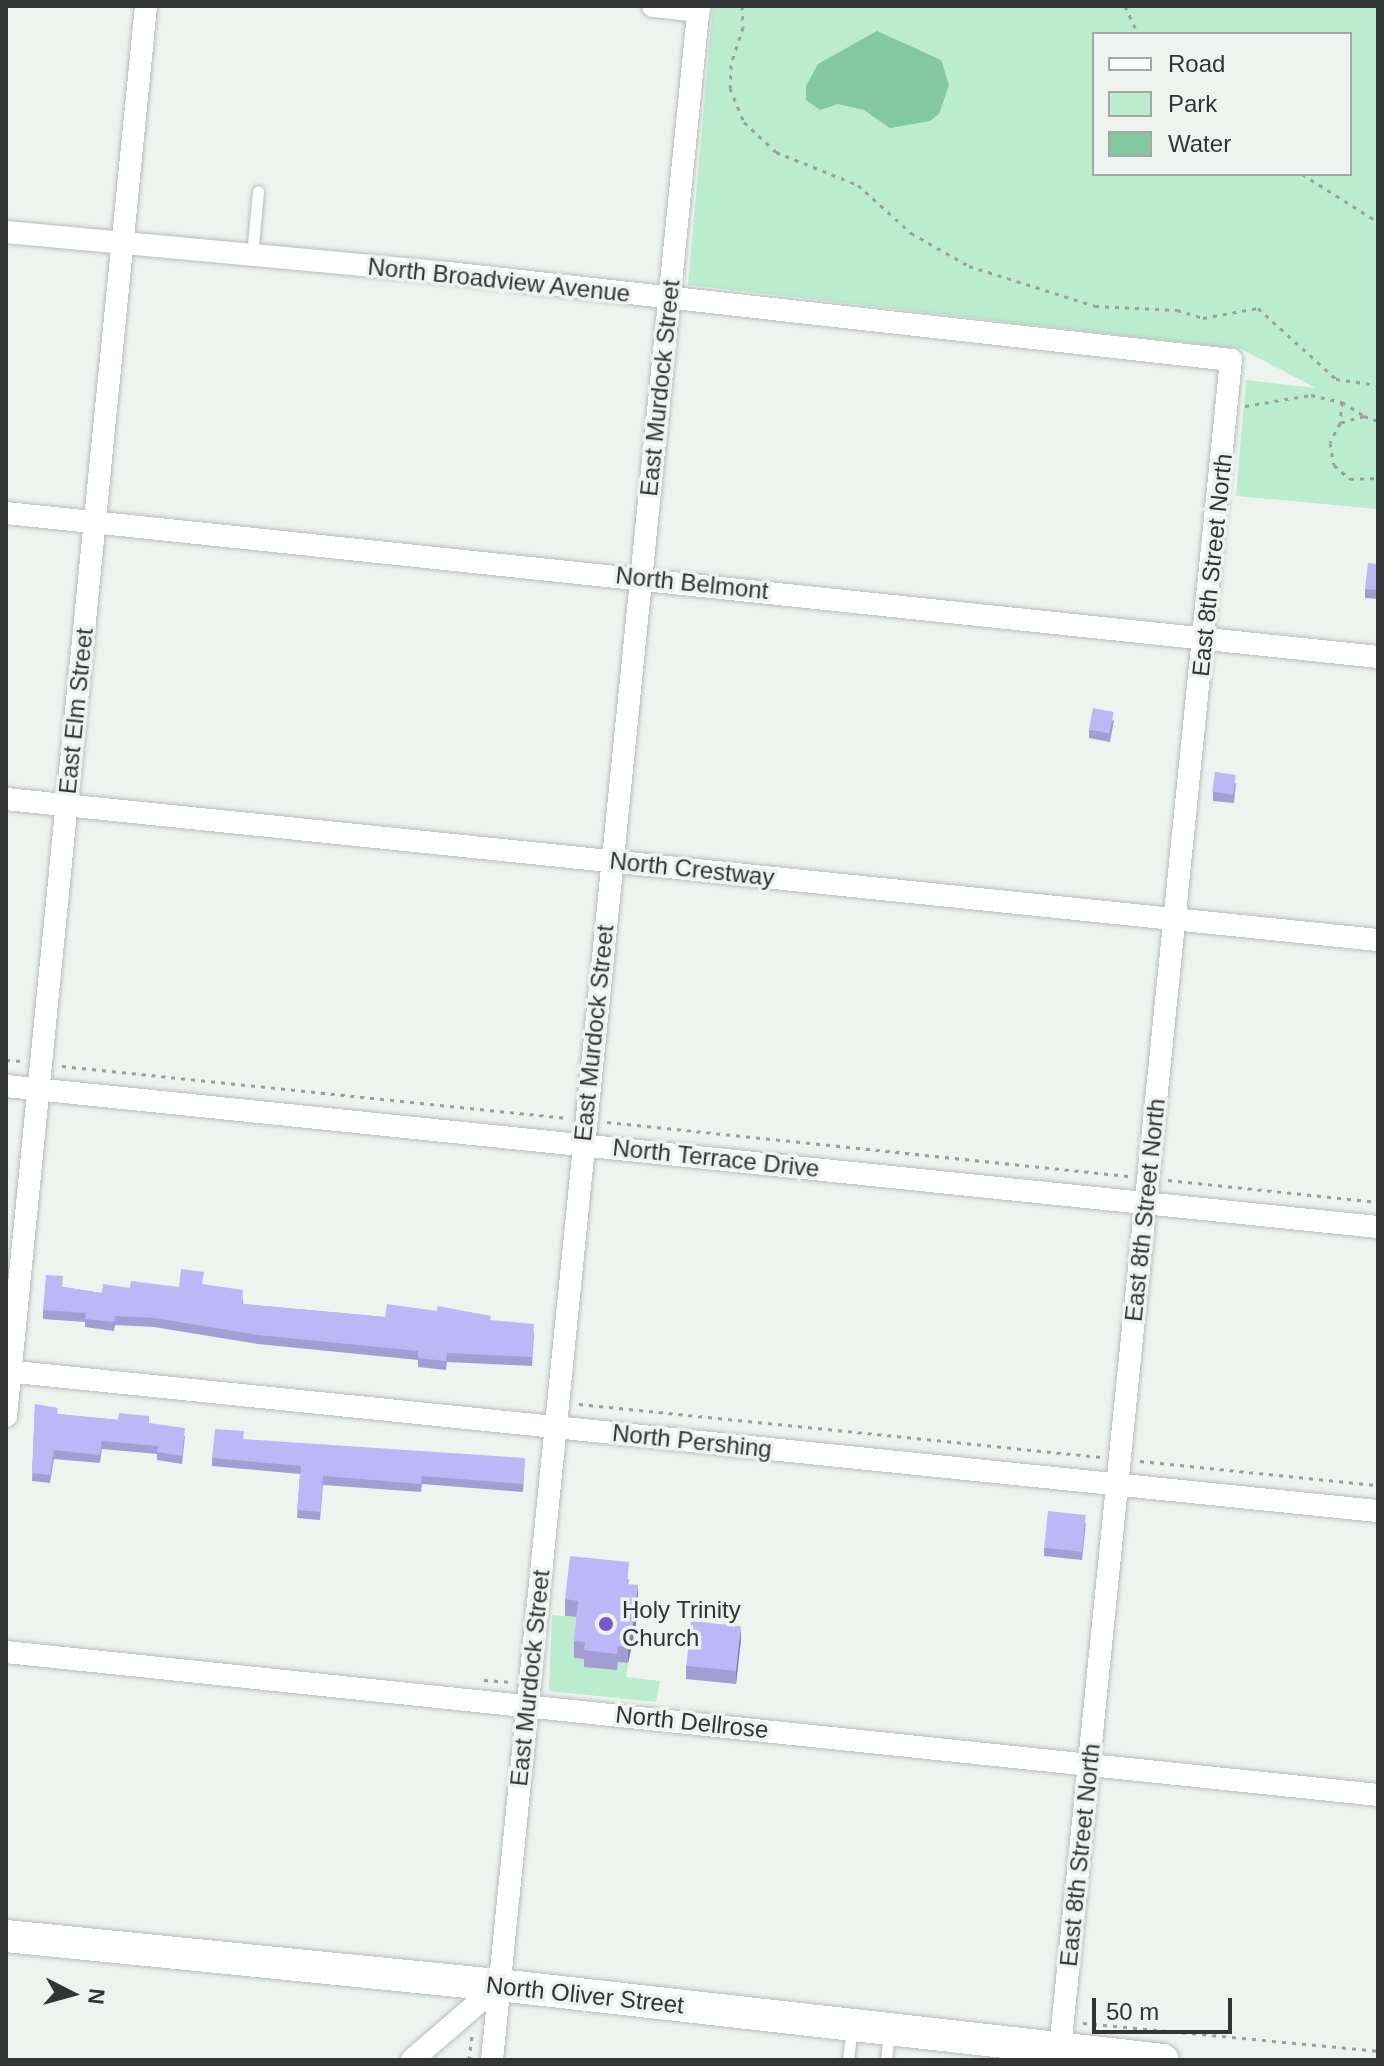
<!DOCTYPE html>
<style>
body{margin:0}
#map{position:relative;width:1384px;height:2066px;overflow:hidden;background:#eef3f0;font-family:Helvetica,sans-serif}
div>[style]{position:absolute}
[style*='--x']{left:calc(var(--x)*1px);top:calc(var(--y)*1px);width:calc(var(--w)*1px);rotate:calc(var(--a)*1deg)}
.green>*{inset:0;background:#bbecce}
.water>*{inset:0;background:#83c8a0}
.path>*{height:3px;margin-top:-1.5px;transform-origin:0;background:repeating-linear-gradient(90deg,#9a9e9c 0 4px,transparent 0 10px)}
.roads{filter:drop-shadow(0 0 2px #b7bdb9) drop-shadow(0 0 2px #b7bdb9)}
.service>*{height:11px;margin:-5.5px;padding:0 5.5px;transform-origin:5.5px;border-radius:5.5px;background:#fff}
.minor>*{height:22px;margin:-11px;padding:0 11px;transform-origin:11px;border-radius:11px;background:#fff}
.secondary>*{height:32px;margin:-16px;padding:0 16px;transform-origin:16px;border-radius:16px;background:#fff}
.wall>*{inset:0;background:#a49dd4}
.shaded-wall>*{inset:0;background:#867fad}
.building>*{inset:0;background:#bfb6f7;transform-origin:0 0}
.dots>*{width:22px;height:22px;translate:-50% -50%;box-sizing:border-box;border:4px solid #eef3f0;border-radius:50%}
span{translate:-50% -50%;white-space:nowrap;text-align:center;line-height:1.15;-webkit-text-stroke:7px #eef3f0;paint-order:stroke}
.street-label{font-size:24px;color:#333534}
.poi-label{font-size:24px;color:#333534}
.left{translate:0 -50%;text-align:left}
.frame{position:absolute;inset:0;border:8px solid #333534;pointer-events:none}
.legend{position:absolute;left:1092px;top:32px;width:260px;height:144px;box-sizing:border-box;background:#eef3f0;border:2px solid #a3a7a5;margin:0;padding:10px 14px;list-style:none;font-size:24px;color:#333534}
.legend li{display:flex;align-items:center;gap:16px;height:40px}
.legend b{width:40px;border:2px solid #a3a7a5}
.north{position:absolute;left:32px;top:1954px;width:80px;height:80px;-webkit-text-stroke:6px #eef3f0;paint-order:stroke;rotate:96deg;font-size:22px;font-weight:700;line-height:32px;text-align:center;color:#333534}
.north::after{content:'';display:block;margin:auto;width:28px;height:36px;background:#333534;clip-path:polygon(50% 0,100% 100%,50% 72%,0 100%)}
.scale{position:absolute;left:1092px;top:1998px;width:140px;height:36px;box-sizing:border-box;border:4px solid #333534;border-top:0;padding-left:10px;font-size:24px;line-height:28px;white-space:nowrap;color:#333534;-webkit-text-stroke:6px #eef3f0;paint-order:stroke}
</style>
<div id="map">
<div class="green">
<div style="clip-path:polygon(evenodd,713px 6px,1378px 6px,1378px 509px,1236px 496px,1246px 380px,1316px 388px,1241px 349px,688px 285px,713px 6px,1094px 34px,1350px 34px,1350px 174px,1094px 174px,1094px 34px)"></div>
<div style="clip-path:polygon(552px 1615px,578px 1617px,575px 1658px,628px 1663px,626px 1677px,660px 1681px,656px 1702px,549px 1691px)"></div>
</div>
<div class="water">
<div style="clip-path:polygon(877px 31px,941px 60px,949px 85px,939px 114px,930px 121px,890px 128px,864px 110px,838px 104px,820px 110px,806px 100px,806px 86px,818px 64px)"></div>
</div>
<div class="path">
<div style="--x:742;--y:6;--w:21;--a:87"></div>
<div style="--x:743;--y:27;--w:40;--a:108"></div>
<div style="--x:731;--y:65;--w:23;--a:92"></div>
<div style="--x:730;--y:88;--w:37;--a:68"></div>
<div style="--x:744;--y:122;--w:44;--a:43.2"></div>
<div style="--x:776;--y:152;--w:88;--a:21.9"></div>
<div style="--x:858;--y:185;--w:72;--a:42.2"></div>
<div style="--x:911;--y:233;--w:67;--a:29.6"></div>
<div style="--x:969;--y:266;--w:132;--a:17.6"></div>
<div style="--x:1095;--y:306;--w:82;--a:2.8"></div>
<div style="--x:1177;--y:310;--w:27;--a:17"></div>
<div style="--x:1203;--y:318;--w:56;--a:-10.3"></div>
<div style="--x:1258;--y:308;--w:105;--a:42.3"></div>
<div style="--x:1336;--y:379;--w:42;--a:8.1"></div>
<div style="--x:1125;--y:6;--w:31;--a:65"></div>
<div style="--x:1302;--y:174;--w:90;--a:32.3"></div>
<div style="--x:1342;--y:402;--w:26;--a:32"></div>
<div style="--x:1364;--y:416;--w:25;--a:164"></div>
<div style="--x:1340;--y:423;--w:22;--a:117"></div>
<div style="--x:1330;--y:443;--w:22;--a:80"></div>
<div style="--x:1334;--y:465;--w:21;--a:41"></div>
<div style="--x:1350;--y:479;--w:28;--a:-2"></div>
<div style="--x:1245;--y:406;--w:67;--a:-9.5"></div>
<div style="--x:1311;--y:395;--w:32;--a:13"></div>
<div style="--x:1342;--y:402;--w:21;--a:95"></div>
<div style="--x:1364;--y:416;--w:15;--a:20"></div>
<div style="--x:6;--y:1060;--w:16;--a:4"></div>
<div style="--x:62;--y:1066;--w:508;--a:5.88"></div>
<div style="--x:607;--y:1122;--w:524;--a:5.92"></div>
<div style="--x:1168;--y:1180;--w:211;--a:6"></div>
<div style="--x:579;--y:1404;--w:525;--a:5.8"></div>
<div style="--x:1140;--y:1461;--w:239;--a:5.8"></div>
<div style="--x:484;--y:1680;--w:28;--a:4"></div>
<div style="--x:1083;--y:2023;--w:296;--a:5.4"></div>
<div style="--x:469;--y:2060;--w:24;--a:-83"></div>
</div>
<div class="roads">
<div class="service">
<div style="--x:252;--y:255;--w:64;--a:-84.6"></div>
<div style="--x:848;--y:2060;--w:31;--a:-83"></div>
<div style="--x:886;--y:2060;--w:27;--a:-84"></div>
</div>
<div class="minor">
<div style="--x:653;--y:6;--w:46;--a:6.2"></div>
<div style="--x:6;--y:232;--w:445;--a:5.3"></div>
<div style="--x:449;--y:273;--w:787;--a:6.35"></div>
<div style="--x:1231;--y:360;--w:1709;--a:95.78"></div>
<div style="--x:6;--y:513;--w:1380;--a:5.99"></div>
<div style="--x:6;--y:799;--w:1379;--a:5.87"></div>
<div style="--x:6;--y:1086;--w:1379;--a:5.87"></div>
<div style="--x:6;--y:1371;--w:1379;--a:5.83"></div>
<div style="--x:6;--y:1416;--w:1417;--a:-84.33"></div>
<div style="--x:6;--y:1652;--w:1379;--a:5.95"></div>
<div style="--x:412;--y:2060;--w:115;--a:-40.8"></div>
<div style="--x:492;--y:2060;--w:2064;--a:-84.25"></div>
</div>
<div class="secondary">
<div style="--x:6;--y:1936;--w:495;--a:5.7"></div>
<div style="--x:499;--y:1985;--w:668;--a:6.44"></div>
</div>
</div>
<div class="wall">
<div style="clip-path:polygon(1378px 564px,1378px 599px,1365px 598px,1365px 589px)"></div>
<div style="clip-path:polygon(1114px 720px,1110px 742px,1089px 738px,1089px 730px)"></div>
<div style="clip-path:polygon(1236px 783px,1234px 803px,1213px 801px,1213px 792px)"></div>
<div style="clip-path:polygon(203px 1284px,243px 1299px,243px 1304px,385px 1317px,490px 1320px,534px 1333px,532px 1366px,447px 1362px,446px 1370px,418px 1367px,418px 1360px,258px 1344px,154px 1327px,115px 1325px,114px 1331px,85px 1327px,85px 1322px,43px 1319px,43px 1310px,63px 1287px,102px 1293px,130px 1288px,179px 1287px)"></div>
<div style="clip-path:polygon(35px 1404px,58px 1414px,149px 1423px,185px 1436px,182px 1464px,157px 1460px,157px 1454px,102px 1449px,100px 1463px,54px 1459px,50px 1483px,32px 1481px)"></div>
<div style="clip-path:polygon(212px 1458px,525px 1458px,523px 1492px,422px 1484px,421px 1492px,323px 1485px,320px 1520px,297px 1518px,300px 1474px,212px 1466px)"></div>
<div style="clip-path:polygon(1086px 1523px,1082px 1560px,1044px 1556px,1044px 1548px)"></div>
<div style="clip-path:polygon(629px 1579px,628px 1584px,638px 1602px,635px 1632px,628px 1663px,618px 1662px,617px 1670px,584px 1667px,584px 1659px,574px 1658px,574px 1641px,577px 1617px,565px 1616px,565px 1599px)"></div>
<div style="clip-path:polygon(741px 1639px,736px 1684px,686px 1679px,686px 1666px)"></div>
</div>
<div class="shaded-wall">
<div style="clip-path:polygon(638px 1585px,638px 1602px,635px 1632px,628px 1663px,628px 1647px)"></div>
<div style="clip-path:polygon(741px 1626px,741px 1639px,736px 1684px,736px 1671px)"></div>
</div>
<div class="building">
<div style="clip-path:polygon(1368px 563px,1378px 564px,1378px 590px,1365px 589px)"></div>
<div style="left:1093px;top:708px;width:21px;height:22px;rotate:11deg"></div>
<div style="left:1215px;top:772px;width:21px;height:20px;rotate:8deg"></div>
<div style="clip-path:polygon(181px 1269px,204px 1272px,202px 1284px,243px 1290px,242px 1304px,385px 1317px,387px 1304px,437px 1311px,438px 1306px,491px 1316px,490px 1320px,534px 1324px,532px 1357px,447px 1353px,446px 1361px,418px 1358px,418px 1351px,258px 1335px,154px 1318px,115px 1316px,114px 1322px,85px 1319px,86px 1313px,43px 1310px,46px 1275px,63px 1276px,62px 1287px,102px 1293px,103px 1284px,130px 1288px,131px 1281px,179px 1287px)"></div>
<div style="clip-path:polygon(35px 1404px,58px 1408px,57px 1414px,118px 1420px,119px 1413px,149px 1416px,149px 1423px,185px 1428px,182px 1456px,157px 1452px,158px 1446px,102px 1441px,100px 1455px,54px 1450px,50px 1475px,32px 1473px)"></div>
<div style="clip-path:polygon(215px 1429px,244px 1431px,243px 1439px,525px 1458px,523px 1484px,422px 1476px,421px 1484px,323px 1476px,320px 1512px,297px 1510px,301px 1466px,212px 1458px)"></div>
<div style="left:1048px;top:1511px;width:38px;height:37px;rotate:6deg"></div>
<div style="clip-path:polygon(570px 1556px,629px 1562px,627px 1584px,638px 1585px,635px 1615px,628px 1647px,618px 1646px,617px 1654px,584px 1650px,585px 1642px,574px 1641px,578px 1601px,565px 1599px)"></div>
<div style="left:691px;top:1621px;width:50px;height:45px;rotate:6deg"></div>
</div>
<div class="dots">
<div style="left:606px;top:1624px;background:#7657d1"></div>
</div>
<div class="street-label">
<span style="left:499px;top:280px;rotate:6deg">North Broadview Avenue</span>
<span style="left:660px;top:388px;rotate:-84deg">East Murdock Street</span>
<span style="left:1212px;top:565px;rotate:-84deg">East 8th Street North</span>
<span style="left:692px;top:583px;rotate:6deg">North Belmont</span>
<span style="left:76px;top:711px;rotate:-84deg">East Elm Street</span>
<span style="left:692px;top:869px;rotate:6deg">North Crestway</span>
<span style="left:594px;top:1033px;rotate:-84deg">East Murdock Street</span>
<span style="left:716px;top:1158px;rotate:6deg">North Terrace Drive</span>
<span style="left:1145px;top:1210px;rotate:-84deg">East 8th Street North</span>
<span style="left:692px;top:1441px;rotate:6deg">North Pershing</span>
<span style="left:530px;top:1678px;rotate:-84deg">East Murdock Street</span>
<span style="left:692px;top:1722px;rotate:6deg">North Dellrose</span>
<span style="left:1080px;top:1855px;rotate:-84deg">East 8th Street North</span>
<span style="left:585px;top:1995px;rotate:6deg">North Oliver Street</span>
</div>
<div class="poi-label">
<span class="left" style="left:622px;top:1624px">Holy Trinity<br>Church</span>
</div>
<div class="frame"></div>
<ul class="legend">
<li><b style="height:10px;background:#fff"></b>Road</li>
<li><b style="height:22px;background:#bbecce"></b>Park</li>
<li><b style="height:22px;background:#83c8a0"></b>Water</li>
</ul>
<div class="north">N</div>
<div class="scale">50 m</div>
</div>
